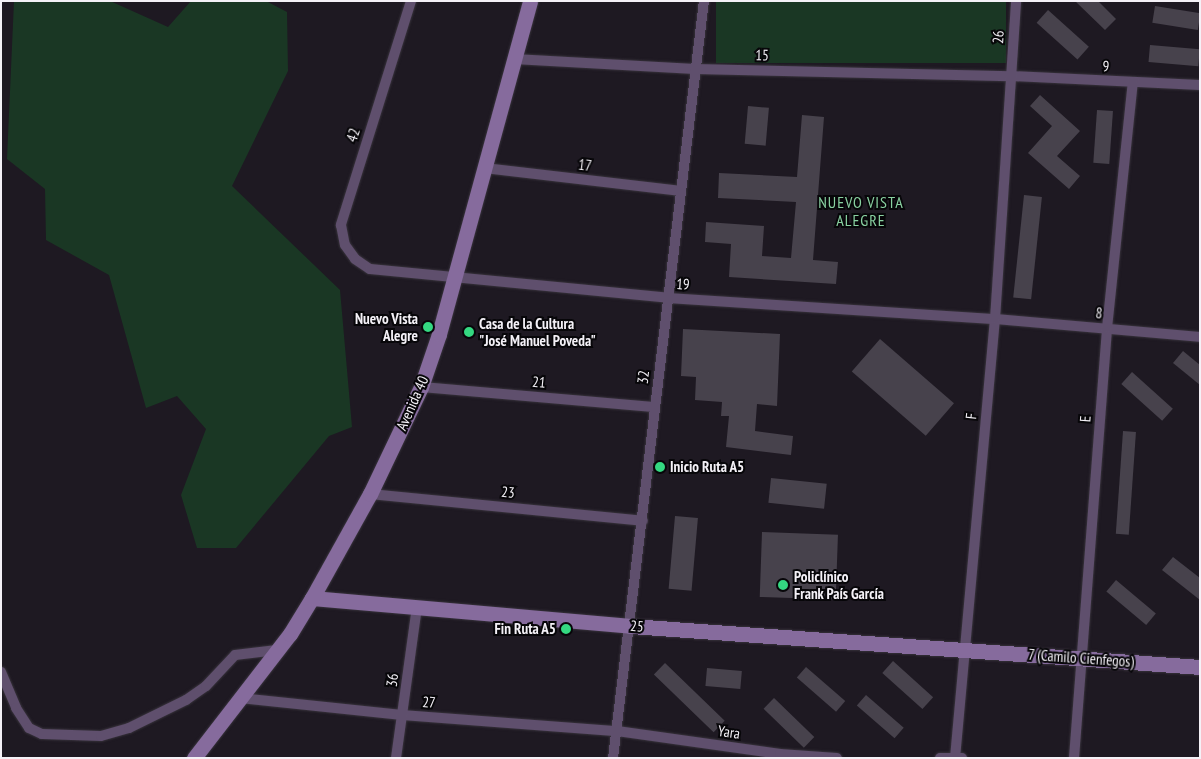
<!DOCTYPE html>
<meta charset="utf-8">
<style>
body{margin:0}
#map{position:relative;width:1201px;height:759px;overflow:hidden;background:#1e1922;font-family:"PT Sans Narrow",sans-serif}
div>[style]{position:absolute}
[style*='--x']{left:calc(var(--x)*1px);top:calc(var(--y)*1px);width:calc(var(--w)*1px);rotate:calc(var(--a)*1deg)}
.green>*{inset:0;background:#1a3724;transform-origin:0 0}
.building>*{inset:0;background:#47424c;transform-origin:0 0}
.roads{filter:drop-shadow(0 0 1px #38333c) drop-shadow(0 0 1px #38333c)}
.street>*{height:10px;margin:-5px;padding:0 5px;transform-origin:5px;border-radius:5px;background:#5f4f6d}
.secondary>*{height:15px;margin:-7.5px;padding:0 7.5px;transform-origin:7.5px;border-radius:7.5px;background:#866b9d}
.dots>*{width:14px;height:14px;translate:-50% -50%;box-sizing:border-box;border:2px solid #070609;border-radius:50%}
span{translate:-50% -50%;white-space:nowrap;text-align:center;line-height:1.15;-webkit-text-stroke:4px #070609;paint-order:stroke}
.street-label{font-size:15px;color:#f4f1f7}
.poi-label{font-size:15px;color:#f4f1f7;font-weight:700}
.right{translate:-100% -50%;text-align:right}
.left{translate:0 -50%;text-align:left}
.neighbourhood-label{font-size:16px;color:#89d1a1;letter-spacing:1px}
.frame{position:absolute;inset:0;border:2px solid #f4f1f7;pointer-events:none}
</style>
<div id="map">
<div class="green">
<div style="clip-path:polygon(14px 1px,110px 1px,168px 27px,191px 1px,266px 1px,287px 12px,288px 71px,232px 186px,340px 290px,352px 427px,329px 436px,236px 548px,197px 548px,181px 495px,206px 429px,177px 396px,146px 408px,109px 275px,46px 240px,45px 189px,7px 159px)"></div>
<div style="left:716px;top:1px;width:290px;height:62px"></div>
</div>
<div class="building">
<div style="clip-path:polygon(1075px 1px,1098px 1px,1116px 19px,1105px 30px)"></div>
<div style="left:1155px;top:6px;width:46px;height:17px;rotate:9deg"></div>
<div style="left:1048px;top:10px;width:55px;height:17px;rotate:42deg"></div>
<div style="left:1150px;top:45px;width:50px;height:17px;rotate:5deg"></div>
<div style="clip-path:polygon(1040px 95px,1080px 131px,1057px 156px,1080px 176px,1069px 189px,1028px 153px,1052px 126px,1030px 106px)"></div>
<div style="left:748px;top:106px;width:21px;height:38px;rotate:5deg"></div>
<div style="left:1097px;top:110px;width:16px;height:53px;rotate:4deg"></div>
<div style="clip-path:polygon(802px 115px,824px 117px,813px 260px,838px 262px,836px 284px,729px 277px,731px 244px,705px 242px,706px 222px,764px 226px,762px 256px,791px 258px,796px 202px,718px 198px,719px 173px,797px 177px)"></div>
<div style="left:1024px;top:195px;width:18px;height:103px;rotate:6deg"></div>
<div style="clip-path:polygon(683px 329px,780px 334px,777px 406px,757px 404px,755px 431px,793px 436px,791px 455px,726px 447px,729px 416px,721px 416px,722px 402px,695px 400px,696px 377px,681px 376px)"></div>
<div style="left:880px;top:339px;width:98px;height:43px;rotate:41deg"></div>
<div style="clip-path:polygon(1183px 351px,1200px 365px,1200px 385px,1173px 363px)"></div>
<div style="left:1132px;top:372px;width:55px;height:16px;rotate:42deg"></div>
<div style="left:1123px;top:431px;width:13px;height:103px;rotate:4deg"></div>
<div style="left:771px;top:478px;width:56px;height:25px;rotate:6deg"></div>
<div style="left:675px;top:516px;width:23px;height:73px;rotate:5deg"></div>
<div style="left:762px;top:532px;width:76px;height:65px;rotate:2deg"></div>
<div style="clip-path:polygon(1173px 557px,1200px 578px,1200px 600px,1162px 570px)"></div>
<div style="left:1116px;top:580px;width:52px;height:15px;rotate:40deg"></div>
<div style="left:893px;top:661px;width:54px;height:16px;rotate:42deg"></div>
<div style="left:665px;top:663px;width:83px;height:16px;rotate:44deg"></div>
<div style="left:806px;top:667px;width:52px;height:14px;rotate:41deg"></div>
<div style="left:707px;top:668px;width:35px;height:18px;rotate:5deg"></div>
<div style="left:866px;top:695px;width:50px;height:14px;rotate:41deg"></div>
<div style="left:774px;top:698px;width:56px;height:15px;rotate:44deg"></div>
</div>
<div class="roads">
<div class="street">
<div style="--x:411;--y:1;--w:235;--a:107.4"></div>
<div style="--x:341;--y:225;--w:20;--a:79"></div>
<div style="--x:345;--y:245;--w:17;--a:54"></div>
<div style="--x:355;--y:259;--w:18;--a:34"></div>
<div style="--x:370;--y:269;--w:300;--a:5.5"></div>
<div style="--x:669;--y:298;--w:327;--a:3.7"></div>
<div style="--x:995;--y:319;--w:206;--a:5"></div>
<div style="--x:514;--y:59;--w:181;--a:3.2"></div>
<div style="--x:695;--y:69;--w:316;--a:1.3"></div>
<div style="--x:1011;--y:76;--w:189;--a:2.7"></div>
<div style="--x:485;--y:168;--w:197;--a:6.7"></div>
<div style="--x:421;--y:387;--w:234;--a:4.9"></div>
<div style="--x:370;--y:494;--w:274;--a:5.6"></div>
<div style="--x:1;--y:672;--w:39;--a:67"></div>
<div style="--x:16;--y:708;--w:24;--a:57"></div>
<div style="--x:29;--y:728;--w:14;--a:25"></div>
<div style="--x:42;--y:734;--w:59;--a:1.9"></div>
<div style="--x:101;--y:736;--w:29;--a:-16"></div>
<div style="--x:129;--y:728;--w:64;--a:-26.2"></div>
<div style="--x:186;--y:700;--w:24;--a:-35"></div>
<div style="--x:206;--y:686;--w:42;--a:-46.9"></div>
<div style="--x:235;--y:655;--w:42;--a:-6.8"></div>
<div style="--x:240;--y:698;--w:163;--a:6"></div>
<div style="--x:402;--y:715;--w:216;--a:4.3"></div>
<div style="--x:617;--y:731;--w:165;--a:8"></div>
<div style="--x:780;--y:754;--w:57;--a:4"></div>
<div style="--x:396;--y:758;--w:152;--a:-82.1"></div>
<div style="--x:613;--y:758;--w:762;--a:-83.15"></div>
<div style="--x:940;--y:758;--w:22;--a:0"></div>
<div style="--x:955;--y:758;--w:441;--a:-84.8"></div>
<div style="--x:995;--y:319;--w:319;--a:-86.2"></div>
<div style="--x:1074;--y:758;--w:431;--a:-85.6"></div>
<div style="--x:1107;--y:328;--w:247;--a:-84"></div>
</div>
<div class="secondary">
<div style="--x:312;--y:598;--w:320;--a:5"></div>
<div style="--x:631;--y:626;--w:570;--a:4.12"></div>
<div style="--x:194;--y:758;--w:157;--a:-52.3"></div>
<div style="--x:290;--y:634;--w:42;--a:-58.6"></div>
<div style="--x:312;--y:598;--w:119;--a:-60.9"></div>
<div style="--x:370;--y:494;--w:119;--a:-64.5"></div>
<div style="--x:421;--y:387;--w:56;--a:-71.2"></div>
<div style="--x:439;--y:334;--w:345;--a:-74.7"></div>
</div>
</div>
<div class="dots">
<div style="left:428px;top:327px;background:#34d881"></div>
<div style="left:469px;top:332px;background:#34d881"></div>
<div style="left:660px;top:467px;background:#34d881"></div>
<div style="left:783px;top:585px;background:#34d881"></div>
<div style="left:566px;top:629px;background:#34d881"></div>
</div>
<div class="street-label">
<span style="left:998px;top:37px;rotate:-86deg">26</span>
<span style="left:762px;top:55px;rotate:1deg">15</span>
<span style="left:1106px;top:66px;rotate:3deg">9</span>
<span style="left:353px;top:135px;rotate:-72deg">42</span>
<span style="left:585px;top:165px;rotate:7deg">17</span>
<span style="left:683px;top:284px;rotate:4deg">19</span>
<span style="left:1099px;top:313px;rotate:5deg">8</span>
<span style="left:643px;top:377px;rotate:-82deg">32</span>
<span style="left:539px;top:382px;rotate:5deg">21</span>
<span style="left:412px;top:403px;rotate:-66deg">Avenida 40</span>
<span style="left:971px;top:416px;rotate:-84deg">F</span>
<span style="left:1085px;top:419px;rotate:-86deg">E</span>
<span style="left:508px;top:492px;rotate:6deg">23</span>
<span style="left:637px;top:626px;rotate:5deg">25</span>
<span style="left:1081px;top:658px;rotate:4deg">7 (Camilo Cienfegos)</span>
<span style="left:392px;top:680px;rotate:-82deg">36</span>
<span style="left:429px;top:702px;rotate:4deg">27</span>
<span style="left:729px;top:732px;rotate:8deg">Yara</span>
</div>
<div class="poi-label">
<span class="right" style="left:418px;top:327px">Nuevo Vista<br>Alegre</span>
<span class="left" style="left:479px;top:332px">Casa de la Cultura<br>"José Manuel Poveda"</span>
<span class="left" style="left:670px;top:467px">Inicio Ruta A5</span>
<span class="left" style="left:794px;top:585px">Policlínico<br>Frank País García</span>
<span class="right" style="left:556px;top:629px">Fin Ruta A5</span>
</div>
<div class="neighbourhood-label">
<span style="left:861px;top:211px">NUEVO VISTA<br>ALEGRE</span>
</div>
<div class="frame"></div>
</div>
